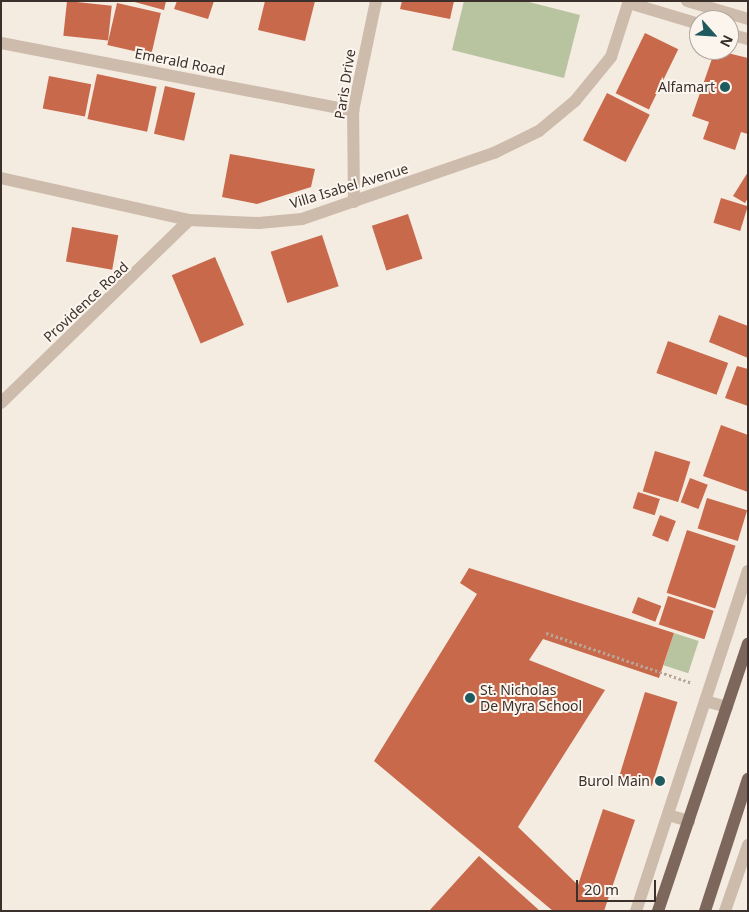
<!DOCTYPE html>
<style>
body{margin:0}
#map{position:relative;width:749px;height:912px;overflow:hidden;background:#f4ebe1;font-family:"Noto Sans",sans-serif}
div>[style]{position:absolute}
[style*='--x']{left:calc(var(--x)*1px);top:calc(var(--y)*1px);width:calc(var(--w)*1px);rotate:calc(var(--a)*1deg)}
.green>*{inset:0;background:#b8c4a0;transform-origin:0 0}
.building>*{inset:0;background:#c8694b;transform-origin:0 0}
.path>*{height:3px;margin-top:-1.5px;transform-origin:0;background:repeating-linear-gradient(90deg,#b9a596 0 2.5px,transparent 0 5px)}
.minor>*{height:12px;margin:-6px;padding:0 6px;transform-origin:6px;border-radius:6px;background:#cdbbac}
.major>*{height:12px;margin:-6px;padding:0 6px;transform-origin:6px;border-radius:6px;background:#7d675c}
.dots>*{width:14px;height:14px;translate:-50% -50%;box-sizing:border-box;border:2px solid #fbf5ee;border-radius:50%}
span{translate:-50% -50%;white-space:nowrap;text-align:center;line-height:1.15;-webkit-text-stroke:4px #fbf5ee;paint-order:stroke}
.street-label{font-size:14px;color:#3b302b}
.poi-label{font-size:14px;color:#3b302b}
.right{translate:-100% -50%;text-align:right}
.left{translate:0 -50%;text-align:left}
.frame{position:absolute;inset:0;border:2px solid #3b302b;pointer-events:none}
.north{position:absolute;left:689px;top:10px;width:50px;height:50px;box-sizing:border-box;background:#fbf5ee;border:1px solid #aea6a0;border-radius:50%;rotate:116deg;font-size:14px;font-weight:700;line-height:20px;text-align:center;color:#3b302b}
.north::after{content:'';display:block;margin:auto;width:18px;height:22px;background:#1f5a5e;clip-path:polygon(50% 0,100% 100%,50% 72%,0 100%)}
.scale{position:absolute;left:576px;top:880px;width:80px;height:22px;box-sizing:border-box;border:2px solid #3b302b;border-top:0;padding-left:6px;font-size:15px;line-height:18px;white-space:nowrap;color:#3b302b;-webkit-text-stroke:4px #fbf5ee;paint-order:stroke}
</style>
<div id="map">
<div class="green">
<div style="clip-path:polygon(464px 1px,525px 1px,580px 15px,564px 78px,452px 50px)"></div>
<div style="left:674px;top:633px;width:26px;height:34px;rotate:18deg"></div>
</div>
<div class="building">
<div style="left:67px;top:1px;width:45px;height:35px;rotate:6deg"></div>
<div style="clip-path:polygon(131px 1px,166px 1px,164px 10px)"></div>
<div style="clip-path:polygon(177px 1px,214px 1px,208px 19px,174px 9px)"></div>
<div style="clip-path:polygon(265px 1px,315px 1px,305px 41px,258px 30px)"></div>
<div style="clip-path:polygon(402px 1px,454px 1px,450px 19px,400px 9px)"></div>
<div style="left:117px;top:3px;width:45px;height:43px;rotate:13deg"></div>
<div style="left:645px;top:33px;width:37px;height:67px;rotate:26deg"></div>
<div style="clip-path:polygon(715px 50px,748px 58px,748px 134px,741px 132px,735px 150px,703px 139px,709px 122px,692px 116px)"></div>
<div style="left:97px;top:74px;width:61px;height:46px;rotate:12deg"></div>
<div style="left:49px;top:76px;width:43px;height:33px;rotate:11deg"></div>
<div style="left:165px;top:86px;width:31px;height:49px;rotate:13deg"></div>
<div style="left:607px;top:93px;width:48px;height:53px;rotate:27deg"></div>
<div style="clip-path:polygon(230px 154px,315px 169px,311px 187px,257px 204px,222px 197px)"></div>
<div style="clip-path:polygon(748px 172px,748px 198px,745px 203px,733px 196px)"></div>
<div style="left:721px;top:198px;width:28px;height:26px;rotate:17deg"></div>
<div style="left:408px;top:214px;width:47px;height:38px;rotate:72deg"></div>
<div style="left:72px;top:227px;width:47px;height:35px;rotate:10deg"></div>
<div style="left:322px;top:235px;width:54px;height:54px;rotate:72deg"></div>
<div style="left:215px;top:257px;width:74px;height:47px;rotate:67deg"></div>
<div style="clip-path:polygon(719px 315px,748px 326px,748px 358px,709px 342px)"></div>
<div style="left:668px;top:341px;width:64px;height:34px;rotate:20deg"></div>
<div style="clip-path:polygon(737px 366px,748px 369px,748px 406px,725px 398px)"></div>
<div style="clip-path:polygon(721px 425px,748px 435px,748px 492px,703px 476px)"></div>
<div style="left:655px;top:451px;width:37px;height:42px;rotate:17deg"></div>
<div style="left:690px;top:478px;width:19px;height:26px;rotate:21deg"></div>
<div style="left:638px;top:492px;width:23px;height:17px;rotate:18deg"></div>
<div style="left:707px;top:498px;width:42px;height:32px;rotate:17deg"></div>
<div style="left:660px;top:515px;width:17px;height:22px;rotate:21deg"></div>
<div style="left:687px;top:530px;width:51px;height:66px;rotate:18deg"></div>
<div style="clip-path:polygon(469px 568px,674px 633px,659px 678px,543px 639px,529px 660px,605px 690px,518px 827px,578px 885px,603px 809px,635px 820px,604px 911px,553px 911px,374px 761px,477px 594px,460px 583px)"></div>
<div style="left:668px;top:596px;width:48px;height:30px;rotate:18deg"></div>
<div style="left:638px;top:597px;width:25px;height:17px;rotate:21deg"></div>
<div style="left:645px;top:692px;width:34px;height:88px;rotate:17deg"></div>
<div style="clip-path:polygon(479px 856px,540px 911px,429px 911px)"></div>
</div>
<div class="path">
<div style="--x:546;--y:633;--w:154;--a:18.9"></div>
</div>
<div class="minor">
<div style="--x:687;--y:1;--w:64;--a:16.4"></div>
<div style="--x:629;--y:3;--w:73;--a:16.7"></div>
<div style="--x:729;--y:34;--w:20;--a:15"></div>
<div style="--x:1;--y:43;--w:359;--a:10.9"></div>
<div style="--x:1;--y:178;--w:193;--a:12.6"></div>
<div style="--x:189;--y:220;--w:70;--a:2.5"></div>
<div style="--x:259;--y:223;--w:43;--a:-5.3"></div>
<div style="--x:302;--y:219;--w:203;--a:-19"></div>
<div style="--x:494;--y:153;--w:50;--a:-26.1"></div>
<div style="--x:539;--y:131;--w:47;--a:-39.8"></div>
<div style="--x:575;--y:101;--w:57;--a:-50.7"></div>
<div style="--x:611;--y:57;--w:59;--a:-72.2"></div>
<div style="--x:354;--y:202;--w:91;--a:-90.6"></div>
<div style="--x:353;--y:111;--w:112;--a:-78.2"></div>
<div style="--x:1;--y:403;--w:262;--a:-44.2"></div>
<div style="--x:705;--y:701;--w:23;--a:15"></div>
<div style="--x:668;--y:815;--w:22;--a:16"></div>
<div style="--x:636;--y:911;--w:358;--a:-71.8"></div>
<div style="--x:725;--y:911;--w:70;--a:-70.8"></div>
</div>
<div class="major">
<div style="--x:658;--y:911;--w:282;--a:-71.4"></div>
<div style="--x:705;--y:911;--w:139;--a:-72"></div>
</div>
<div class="dots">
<div style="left:725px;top:87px;background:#1f5a5e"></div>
<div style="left:470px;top:698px;background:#1f5a5e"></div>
<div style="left:660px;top:781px;background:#1f5a5e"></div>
</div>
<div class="street-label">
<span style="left:180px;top:62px;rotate:11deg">Emerald Road</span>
<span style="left:345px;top:84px;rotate:-81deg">Paris Drive</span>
<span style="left:349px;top:186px;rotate:-17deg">Villa Isabel Avenue</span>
<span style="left:86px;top:302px;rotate:-43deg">Providence Road</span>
</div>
<div class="poi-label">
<span class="right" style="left:715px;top:87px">Alfamart</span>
<span class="left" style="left:480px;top:698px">St. Nicholas<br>De Myra School</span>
<span class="right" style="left:650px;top:781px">Burol Main</span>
</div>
<div class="frame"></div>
<div class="north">N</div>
<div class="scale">20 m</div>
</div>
